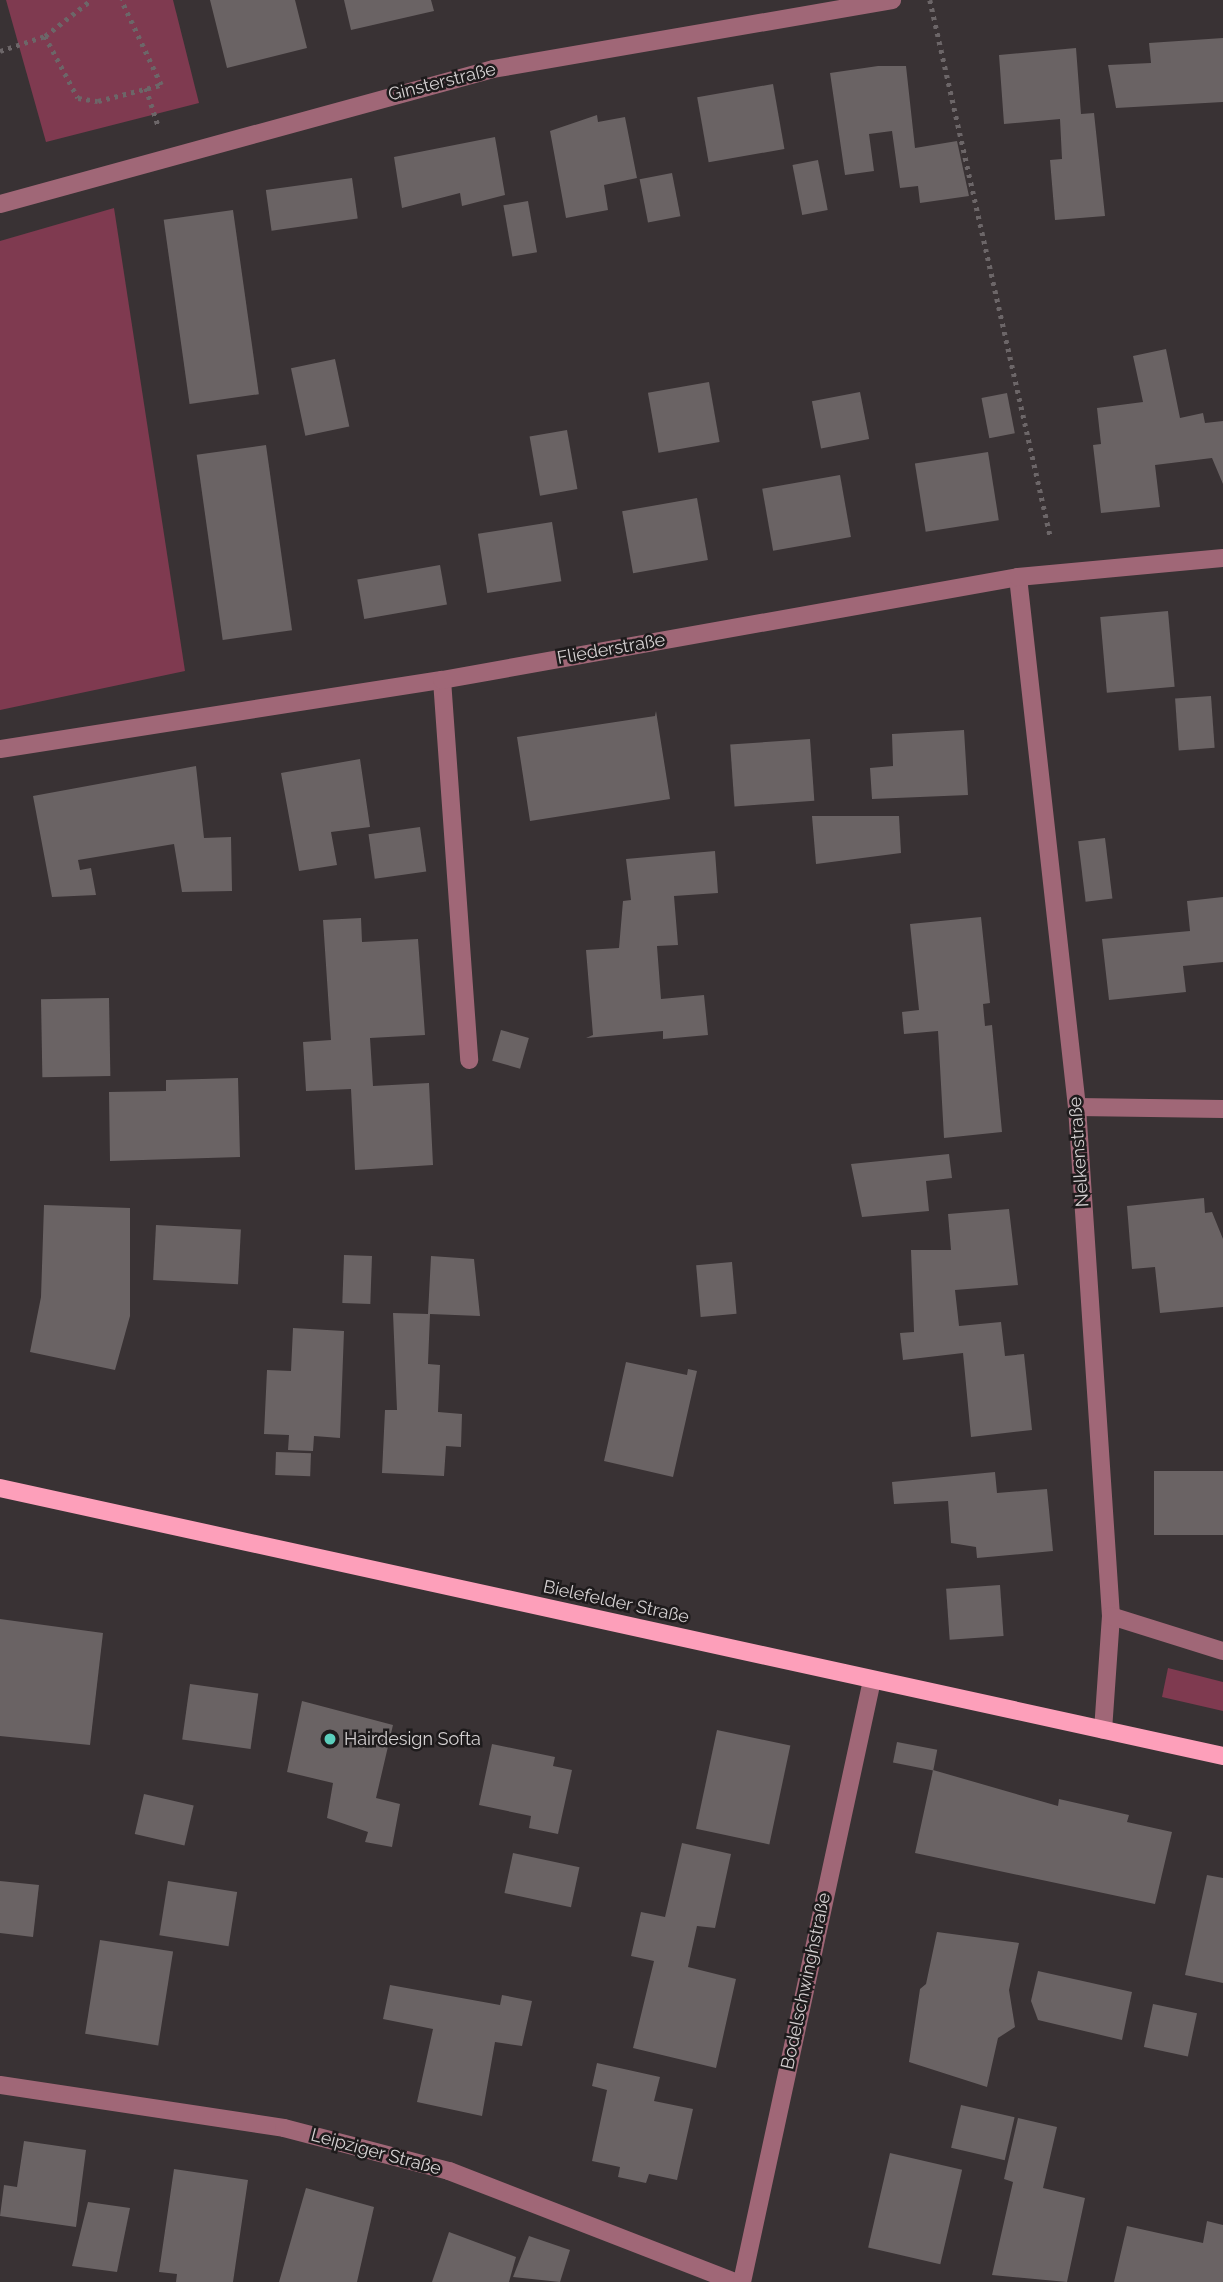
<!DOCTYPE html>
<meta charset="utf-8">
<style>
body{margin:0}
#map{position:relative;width:1223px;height:2282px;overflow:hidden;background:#393234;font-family:Raleway,sans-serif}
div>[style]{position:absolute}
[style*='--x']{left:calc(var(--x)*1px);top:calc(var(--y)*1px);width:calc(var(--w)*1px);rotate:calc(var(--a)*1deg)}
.green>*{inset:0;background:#7f3a50}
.building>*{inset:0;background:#6a6364;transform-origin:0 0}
.path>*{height:4.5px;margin-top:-2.25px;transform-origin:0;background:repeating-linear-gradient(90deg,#6c6668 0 3.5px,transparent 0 8.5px)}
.minor>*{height:18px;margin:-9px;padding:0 9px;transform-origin:9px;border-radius:9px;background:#a06777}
.major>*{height:18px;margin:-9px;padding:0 9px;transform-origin:9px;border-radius:9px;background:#fd9fba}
.dots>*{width:19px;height:19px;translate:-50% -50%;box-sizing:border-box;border:4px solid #1e1b1c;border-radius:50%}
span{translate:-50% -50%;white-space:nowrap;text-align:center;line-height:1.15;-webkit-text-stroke:5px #1e1b1c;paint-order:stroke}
.street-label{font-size:18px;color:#d4d0d1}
.poi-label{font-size:18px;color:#d4d0d1}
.left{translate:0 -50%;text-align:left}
</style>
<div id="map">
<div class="green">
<div style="clip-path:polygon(6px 0,173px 0,199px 103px,46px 142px)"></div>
<div style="clip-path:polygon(114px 208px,185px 671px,0 710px,0 241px)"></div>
<div style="clip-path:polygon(1168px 1668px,1223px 1682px,1223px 1711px,1162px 1697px)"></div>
</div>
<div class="building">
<div style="clip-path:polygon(210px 0,295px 0,307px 48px,227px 68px)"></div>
<div style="clip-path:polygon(344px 0,431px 0,434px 11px,351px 30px)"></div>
<div style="clip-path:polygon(1223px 38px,1223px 102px,1116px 108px,1108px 65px,1151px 63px,1149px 43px)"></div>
<div style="clip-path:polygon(1076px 48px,1081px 114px,1094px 113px,1105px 216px,1055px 220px,1050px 160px,1062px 159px,1060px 119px,1004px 124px,999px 55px)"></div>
<div style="clip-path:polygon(878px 66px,906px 66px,915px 148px,957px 141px,969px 196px,920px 203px,918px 186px,900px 188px,892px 131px,869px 134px,874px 171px,845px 175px,830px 73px)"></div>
<div style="left:773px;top:84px;width:66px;height:77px;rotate:80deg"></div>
<div style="clip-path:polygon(597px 115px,598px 122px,625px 117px,637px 178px,604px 185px,608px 210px,566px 218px,550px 131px)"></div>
<div style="clip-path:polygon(495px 137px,505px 195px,462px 206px,460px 193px,402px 208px,394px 157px)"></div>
<div style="left:818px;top:160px;width:51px;height:26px;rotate:79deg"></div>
<div style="left:672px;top:173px;width:44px;height:33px;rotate:79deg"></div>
<div style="left:352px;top:178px;width:41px;height:87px;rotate:82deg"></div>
<div style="left:528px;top:201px;width:52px;height:25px;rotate:80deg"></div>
<div style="left:233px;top:210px;width:186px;height:70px;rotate:82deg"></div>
<div style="clip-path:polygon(1166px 349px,1180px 418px,1203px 413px,1205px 423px,1223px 421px,1223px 484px,1212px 458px,1155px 465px,1160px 507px,1101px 513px,1093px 445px,1101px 444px,1097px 408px,1143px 402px,1133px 356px)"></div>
<div style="left:335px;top:359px;width:69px;height:45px;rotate:78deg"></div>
<div style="left:709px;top:382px;width:61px;height:62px;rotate:80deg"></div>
<div style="left:860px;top:392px;width:48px;height:49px;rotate:79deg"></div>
<div style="left:1007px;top:393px;width:41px;height:26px;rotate:79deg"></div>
<div style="left:567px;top:430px;width:60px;height:38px;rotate:80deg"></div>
<div style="left:266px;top:445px;width:187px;height:70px;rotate:82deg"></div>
<div style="left:988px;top:452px;width:69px;height:74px;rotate:81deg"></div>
<div style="left:840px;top:475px;width:63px;height:79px;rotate:80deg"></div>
<div style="left:697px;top:498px;width:63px;height:76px;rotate:80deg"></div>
<div style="left:552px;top:522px;width:60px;height:75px;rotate:81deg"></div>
<div style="left:440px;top:565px;width:40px;height:84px;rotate:80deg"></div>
<div style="left:1168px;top:611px;width:76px;height:68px;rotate:85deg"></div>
<div style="left:1211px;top:696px;width:52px;height:36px;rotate:86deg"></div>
<div style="clip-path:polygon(656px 711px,670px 799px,530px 821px,517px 737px,655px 716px)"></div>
<div style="clip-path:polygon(964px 730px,968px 795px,872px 799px,870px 768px,893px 766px,892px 734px)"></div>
<div style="left:810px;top:739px;width:62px;height:80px;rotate:86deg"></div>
<div style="clip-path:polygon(360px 759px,370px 827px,331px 832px,337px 865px,299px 871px,281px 773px)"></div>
<div style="clip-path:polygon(196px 766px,204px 838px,231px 837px,232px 891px,182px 892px,174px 844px,78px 860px,80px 870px,91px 868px,96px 895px,52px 897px,33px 796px)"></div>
<div style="clip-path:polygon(812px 816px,899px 816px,901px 853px,816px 864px)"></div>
<div style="left:420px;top:827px;width:45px;height:52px;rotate:82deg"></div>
<div style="left:1105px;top:838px;width:61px;height:27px;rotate:83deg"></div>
<div style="clip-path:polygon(715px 851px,718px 893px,674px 896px,678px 945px,657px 946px,661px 999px,704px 995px,708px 1035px,663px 1039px,663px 1031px,586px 1038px,593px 1035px,586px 950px,619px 948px,623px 901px,631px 900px,626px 859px)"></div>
<div style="clip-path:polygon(1223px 897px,1223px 962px,1183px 966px,1186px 992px,1109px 1000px,1102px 939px,1190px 931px,1187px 901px)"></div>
<div style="clip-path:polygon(981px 917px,990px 1003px,983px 1004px,985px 1026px,992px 1025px,1002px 1132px,944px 1138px,938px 1031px,904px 1034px,902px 1012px,919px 1010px,910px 924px)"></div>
<div style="clip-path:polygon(361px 918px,362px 942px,418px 939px,425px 1035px,370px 1038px,373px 1086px,429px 1083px,433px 1165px,355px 1170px,351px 1089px,306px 1091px,303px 1042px,331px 1040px,323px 920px)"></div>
<div style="left:109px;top:998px;width:78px;height:68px;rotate:89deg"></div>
<div style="left:501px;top:1030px;width:29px;height:32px;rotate:16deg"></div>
<div style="clip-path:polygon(238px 1078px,240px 1157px,110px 1161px,109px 1092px,166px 1091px,166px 1080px)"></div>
<div style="clip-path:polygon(949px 1154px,952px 1178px,926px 1181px,929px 1211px,862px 1217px,851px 1164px)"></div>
<div style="clip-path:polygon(1204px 1198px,1205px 1213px,1212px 1212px,1223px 1239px,1223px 1307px,1160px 1313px,1155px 1267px,1132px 1269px,1127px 1206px)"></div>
<div style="clip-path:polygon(44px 1205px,130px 1208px,130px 1316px,115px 1370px,30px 1352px,41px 1297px)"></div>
<div style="clip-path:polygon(1009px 1209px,1018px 1285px,955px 1290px,959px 1326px,1001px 1322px,1005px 1356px,1024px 1354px,1032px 1430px,971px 1437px,963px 1353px,903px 1360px,900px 1333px,914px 1332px,911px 1250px,951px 1250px,948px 1214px)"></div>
<div style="left:156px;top:1225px;width:85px;height:55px;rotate:3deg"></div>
<div style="left:344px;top:1255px;width:28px;height:48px;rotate:2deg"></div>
<div style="clip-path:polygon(431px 1256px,474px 1259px,480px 1316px,430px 1314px,428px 1364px,440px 1365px,438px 1412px,462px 1414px,461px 1447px,446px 1446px,444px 1476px,382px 1473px,385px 1410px,397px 1410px,393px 1313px,428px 1314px)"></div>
<div style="left:732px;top:1262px;width:52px;height:36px;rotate:85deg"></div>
<div style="clip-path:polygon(293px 1328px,344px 1331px,340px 1438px,314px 1436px,313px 1451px,288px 1450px,289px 1435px,264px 1434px,267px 1370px,291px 1371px)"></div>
<div style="clip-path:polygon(626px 1362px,687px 1375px,688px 1369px,697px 1371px,673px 1477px,604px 1461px)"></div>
<div style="left:276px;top:1452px;width:35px;height:23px;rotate:2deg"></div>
<div style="left:1223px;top:1471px;width:64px;height:69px;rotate:90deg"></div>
<div style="clip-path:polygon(995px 1472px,997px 1493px,1047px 1489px,1053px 1551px,977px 1558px,976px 1547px,951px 1543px,948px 1501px,894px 1504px,892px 1482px)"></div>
<div style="left:1000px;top:1585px;width:51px;height:54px;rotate:86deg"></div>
<div style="clip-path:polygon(0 1619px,103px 1633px,90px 1745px,0 1736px)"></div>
<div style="left:190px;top:1684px;width:69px;height:56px;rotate:8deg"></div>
<div style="clip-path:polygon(302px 1701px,393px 1725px,376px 1798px,400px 1804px,392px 1847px,365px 1842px,368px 1832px,327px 1818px,333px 1783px,287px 1772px)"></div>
<div style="left:717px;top:1730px;width:75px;height:101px;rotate:12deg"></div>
<div style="left:897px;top:1742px;width:41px;height:21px;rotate:11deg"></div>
<div style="clip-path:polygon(492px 1744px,555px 1757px,553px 1766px,572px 1770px,558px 1834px,529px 1828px,531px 1816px,479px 1805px)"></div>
<div style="clip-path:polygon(933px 1770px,1058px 1806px,1059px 1799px,1129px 1815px,1127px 1822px,1172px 1832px,1155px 1904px,915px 1853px)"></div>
<div style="left:144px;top:1794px;width:51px;height:41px;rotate:13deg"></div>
<div style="clip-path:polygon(682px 1843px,731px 1854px,715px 1928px,697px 1926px,688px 1967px,736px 1979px,716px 2068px,633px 2048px,654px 1961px,631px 1956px,641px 1912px,665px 1917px)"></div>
<div style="left:513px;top:1853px;width:68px;height:41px;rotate:12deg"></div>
<div style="clip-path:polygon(1207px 1875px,1223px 1878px,1223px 1983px,1185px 1975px)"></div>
<div style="clip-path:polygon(0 1881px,39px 1885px,33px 1937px,0 1933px)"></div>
<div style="left:168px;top:1881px;width:70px;height:55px;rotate:9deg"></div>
<div style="clip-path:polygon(937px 1932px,1019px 1943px,1009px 1990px,1015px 2027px,998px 2038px,987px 2087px,909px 2062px,920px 1989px,926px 1984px)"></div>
<div style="left:100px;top:1940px;width:74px;height:95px;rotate:9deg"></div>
<div style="clip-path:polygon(1038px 1971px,1132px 1992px,1122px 2040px,1038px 2020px,1031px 2001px)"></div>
<div style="clip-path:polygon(390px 1985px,500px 2005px,502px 1995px,532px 2001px,522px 2046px,495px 2042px,482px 2116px,417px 2102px,433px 2029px,383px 2019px)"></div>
<div style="left:1153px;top:2004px;width:45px;height:44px;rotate:12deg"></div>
<div style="clip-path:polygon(597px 2063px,660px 2077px,654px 2101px,693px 2109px,677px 2180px,649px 2174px,646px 2183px,618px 2177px,620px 2167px,592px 2161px,607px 2090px,592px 2086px)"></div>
<div style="left:961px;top:2105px;width:55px;height:44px;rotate:13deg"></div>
<div style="clip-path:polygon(1018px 2118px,1057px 2127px,1043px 2188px,1085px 2198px,1067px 2282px,992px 2275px,1013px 2182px,1004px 2179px)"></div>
<div style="clip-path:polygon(24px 2141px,86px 2150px,76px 2227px,0 2216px,4px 2185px,17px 2187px)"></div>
<div style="left:890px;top:2153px;width:74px;height:97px;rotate:13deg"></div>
<div style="clip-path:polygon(174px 2169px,248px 2180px,233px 2282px,176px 2282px,177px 2274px,159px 2272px)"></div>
<div style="clip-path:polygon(306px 2188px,374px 2207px,357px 2282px,279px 2282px)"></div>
<div style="clip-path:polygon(88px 2202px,130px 2208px,117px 2272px,72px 2266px)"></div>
<div style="clip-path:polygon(1207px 2221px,1223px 2225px,1223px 2282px,1114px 2282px,1127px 2226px,1203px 2243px)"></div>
<div style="clip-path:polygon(449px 2232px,516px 2257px,509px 2282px,432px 2282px)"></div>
<div style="clip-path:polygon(529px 2236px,570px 2250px,560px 2282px,513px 2277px)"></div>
</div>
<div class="path">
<div style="--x:930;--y:0;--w:552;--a:77.35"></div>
<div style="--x:45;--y:36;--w:70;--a:62"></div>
<div style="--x:78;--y:98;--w:20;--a:9"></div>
<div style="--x:98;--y:101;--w:65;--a:-14.3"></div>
<div style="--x:161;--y:85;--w:94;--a:-115.2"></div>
<div style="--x:0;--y:51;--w:47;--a:-18.4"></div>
<div style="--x:45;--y:36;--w:58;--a:-38"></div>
<div style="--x:146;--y:88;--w:39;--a:72"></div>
</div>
<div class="minor">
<div style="--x:0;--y:204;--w:511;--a:-15.31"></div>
<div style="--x:493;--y:69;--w:405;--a:-9.8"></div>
<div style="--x:1018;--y:577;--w:533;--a:83.65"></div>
<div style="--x:1077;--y:1107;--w:510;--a:86.18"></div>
<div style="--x:1111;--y:1616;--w:114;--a:94"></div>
<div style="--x:442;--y:680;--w:381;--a:85.9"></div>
<div style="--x:0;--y:749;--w:447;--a:-8.9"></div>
<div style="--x:442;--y:680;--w:585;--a:-10.14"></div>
<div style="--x:1018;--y:577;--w:206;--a:-5.3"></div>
<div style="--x:1077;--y:1107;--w:146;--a:0.8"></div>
<div style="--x:1111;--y:1616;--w:117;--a:17.4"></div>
<div style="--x:0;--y:2085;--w:287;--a:8.6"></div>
<div style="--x:284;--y:2128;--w:171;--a:14.6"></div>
<div style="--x:449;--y:2171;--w:307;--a:21.2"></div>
<div style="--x:742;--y:2282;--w:616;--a:-77.81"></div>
</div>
<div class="major">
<div style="--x:0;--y:1488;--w:1252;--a:12.36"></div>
</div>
<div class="dots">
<div style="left:330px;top:1739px;background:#5bcebc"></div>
</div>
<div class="street-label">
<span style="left:442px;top:82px;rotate:-14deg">Ginsterstraße</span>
<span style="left:611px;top:649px;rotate:-10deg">Fliederstraße</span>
<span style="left:1079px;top:1152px;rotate:-94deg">Nelkenstraße</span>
<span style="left:616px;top:1602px;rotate:12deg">Bielefelder Straße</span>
<span style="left:806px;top:1981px;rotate:-78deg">Bodelschwinghstraße</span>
<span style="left:376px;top:2152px;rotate:15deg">Leipziger Straße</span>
</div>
<div class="poi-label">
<span class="left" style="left:344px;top:1739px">Hairdesign Softa</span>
</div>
</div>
